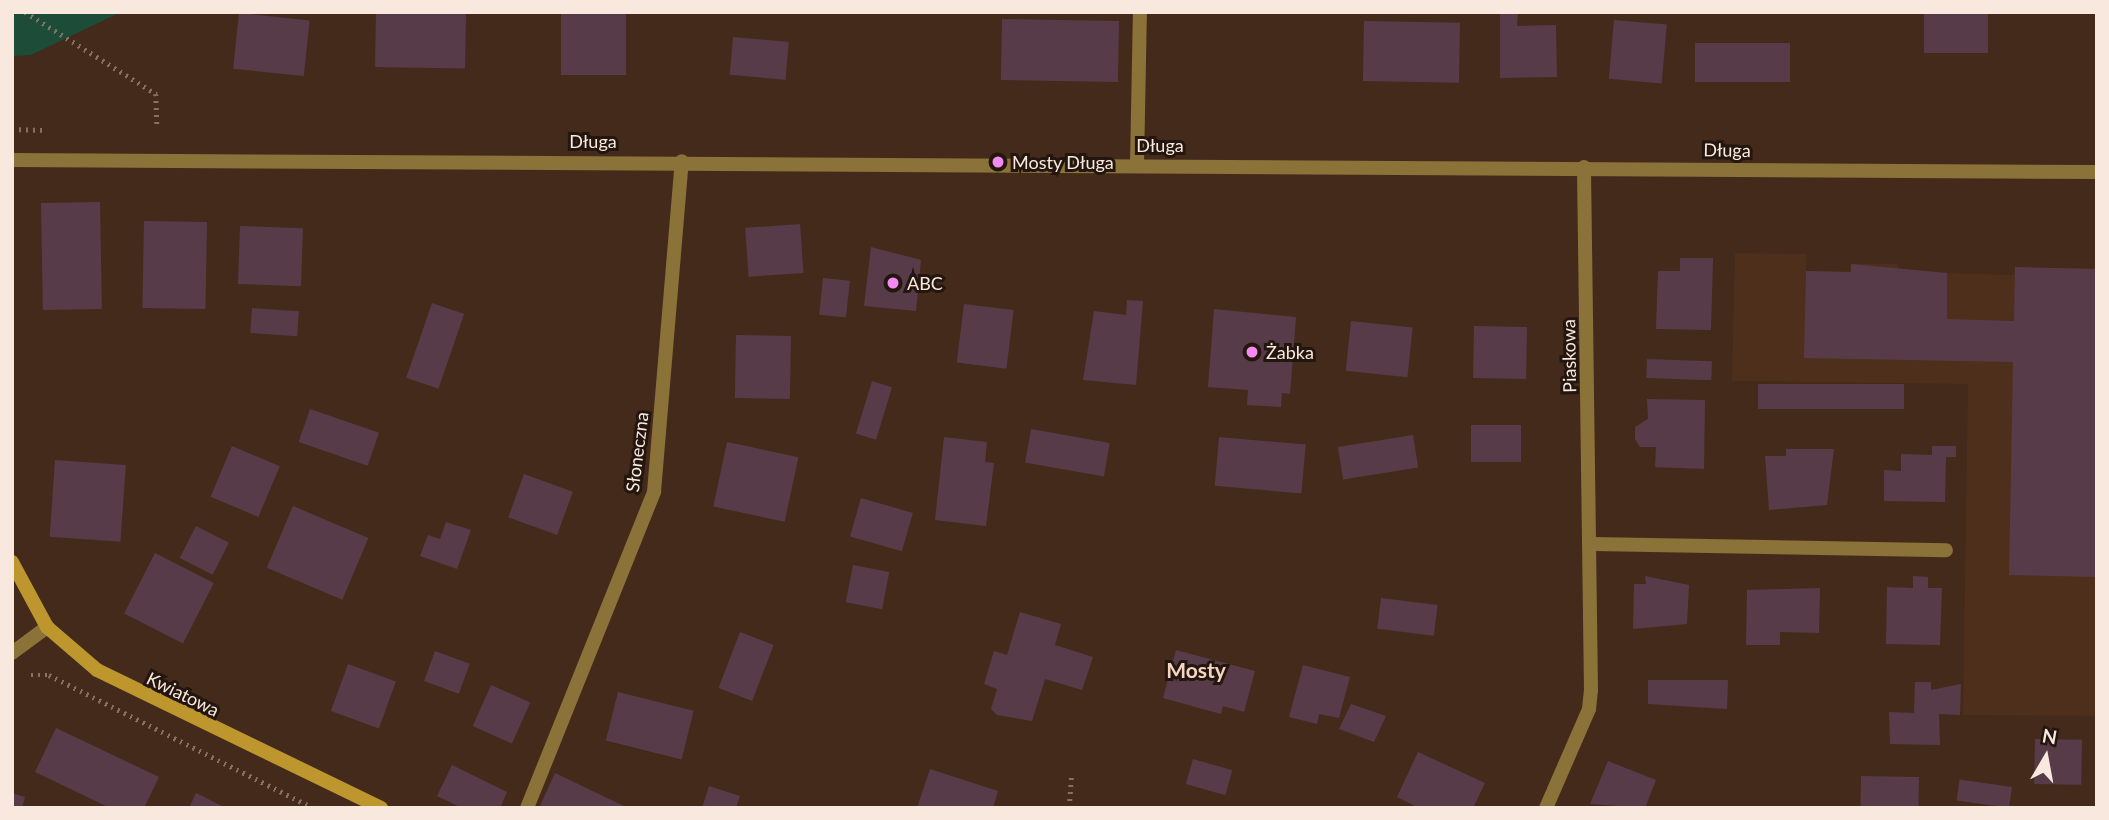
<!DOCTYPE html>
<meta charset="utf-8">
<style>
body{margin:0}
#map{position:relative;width:2109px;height:820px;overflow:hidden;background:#442a1b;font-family:Lato,sans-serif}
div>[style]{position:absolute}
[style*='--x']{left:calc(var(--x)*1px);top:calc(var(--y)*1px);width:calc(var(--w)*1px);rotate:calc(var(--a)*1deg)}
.built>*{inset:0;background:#4e2f1b}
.green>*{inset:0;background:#1d4d38}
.building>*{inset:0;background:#583b49;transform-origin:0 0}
.path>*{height:4.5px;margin-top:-2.25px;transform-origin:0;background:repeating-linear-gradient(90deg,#877063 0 2px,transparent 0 7px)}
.service>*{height:14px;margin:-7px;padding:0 7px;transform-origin:7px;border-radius:7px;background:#8b7238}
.minor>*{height:14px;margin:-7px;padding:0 7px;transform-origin:7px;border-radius:7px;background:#8b7238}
.secondary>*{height:14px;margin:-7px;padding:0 7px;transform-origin:7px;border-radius:7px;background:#be962e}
.dots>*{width:19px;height:19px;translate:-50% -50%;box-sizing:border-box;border:4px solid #22160f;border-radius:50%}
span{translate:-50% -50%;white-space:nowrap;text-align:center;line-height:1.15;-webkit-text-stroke:6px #22160f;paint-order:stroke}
.street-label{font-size:18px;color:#f9e8de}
.poi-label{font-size:18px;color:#f9e8de}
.left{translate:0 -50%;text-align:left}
.quarter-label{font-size:21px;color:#f5d4c1;font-weight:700}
.frame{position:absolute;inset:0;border:14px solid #f9e8de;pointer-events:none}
.north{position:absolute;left:2011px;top:722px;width:70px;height:70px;-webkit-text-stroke:5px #22160f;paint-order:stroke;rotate:10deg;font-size:19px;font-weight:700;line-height:28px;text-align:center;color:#f9e8de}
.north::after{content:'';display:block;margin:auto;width:24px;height:32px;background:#f9e8de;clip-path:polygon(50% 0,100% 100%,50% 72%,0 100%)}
</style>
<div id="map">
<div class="built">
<div style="clip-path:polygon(1735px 253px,1807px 254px,1806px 271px,1850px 272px,1851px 264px,1898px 264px,1899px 272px,2014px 275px,2015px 267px,2097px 269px,2097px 716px,1963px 715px,1968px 384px,1732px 381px)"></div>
</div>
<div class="green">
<div style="clip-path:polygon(12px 12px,121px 12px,31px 55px,12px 56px)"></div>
</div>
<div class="building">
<div style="left:376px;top:12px;width:90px;height:55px;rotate:1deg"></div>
<div style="left:561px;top:12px;width:65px;height:63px"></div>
<div style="clip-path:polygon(1500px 12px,1518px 12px,1517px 26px,1556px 25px,1557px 77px,1500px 78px)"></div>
<div style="left:1924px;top:12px;width:64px;height:41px"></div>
<div style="left:239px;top:13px;width:71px;height:56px;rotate:6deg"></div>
<div style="left:1002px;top:19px;width:117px;height:61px;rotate:1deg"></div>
<div style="left:1614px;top:20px;width:53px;height:59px;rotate:5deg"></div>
<div style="left:1364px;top:21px;width:96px;height:60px;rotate:1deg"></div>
<div style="left:733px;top:37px;width:56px;height:38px;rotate:5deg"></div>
<div style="left:1790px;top:43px;width:39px;height:95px;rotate:90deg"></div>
<div style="left:100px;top:202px;width:107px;height:59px;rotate:89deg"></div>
<div style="left:144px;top:221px;width:63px;height:87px;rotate:1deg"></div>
<div style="left:800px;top:224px;width:49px;height:55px;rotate:86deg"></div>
<div style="left:240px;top:226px;width:63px;height:58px;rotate:2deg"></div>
<div style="clip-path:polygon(871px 247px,921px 260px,916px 311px,864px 306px)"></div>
<div style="clip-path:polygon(1680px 258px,1713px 258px,1711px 330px,1656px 329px,1658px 271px,1680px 271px)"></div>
<div style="clip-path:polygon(1851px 264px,1947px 273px,1947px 319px,2014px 321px,2015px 267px,2097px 269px,2095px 577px,2009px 575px,2013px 362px,1804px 358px,1806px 271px,1851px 272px)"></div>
<div style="left:823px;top:278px;width:27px;height:37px;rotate:6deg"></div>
<div style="clip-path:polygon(1127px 300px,1143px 301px,1136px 385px,1083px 380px,1094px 311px,1126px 315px)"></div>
<div style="left:432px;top:303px;width:34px;height:79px;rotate:19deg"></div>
<div style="left:964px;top:304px;width:50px;height:59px;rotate:7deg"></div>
<div style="left:252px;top:308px;width:47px;height:25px;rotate:4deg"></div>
<div style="clip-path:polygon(1214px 309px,1296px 317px,1290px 394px,1282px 393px,1281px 407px,1247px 405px,1248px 390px,1208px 387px)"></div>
<div style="left:1351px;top:321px;width:62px;height:50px;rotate:6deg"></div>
<div style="left:1474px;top:326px;width:53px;height:52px;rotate:1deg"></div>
<div style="left:736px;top:335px;width:55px;height:63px;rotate:1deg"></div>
<div style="left:1647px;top:359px;width:65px;height:19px;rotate:2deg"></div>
<div style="left:872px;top:381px;width:21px;height:55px;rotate:17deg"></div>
<div style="left:1758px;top:384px;width:146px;height:25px"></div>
<div style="clip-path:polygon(1647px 399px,1705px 400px,1704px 469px,1655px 467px,1656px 447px,1640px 447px,1635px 439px,1635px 427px,1648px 419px)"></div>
<div style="left:310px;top:409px;width:73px;height:35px;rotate:19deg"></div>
<div style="left:1471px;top:425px;width:50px;height:37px"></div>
<div style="left:1031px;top:429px;width:80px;height:34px;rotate:10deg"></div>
<div style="left:1413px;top:435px;width:33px;height:76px;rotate:81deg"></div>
<div style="clip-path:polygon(944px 437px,987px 442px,985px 462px,994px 463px,986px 526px,935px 520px)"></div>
<div style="left:1219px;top:437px;width:87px;height:49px;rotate:5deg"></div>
<div style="left:727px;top:442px;width:73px;height:66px;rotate:12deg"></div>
<div style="left:232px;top:446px;width:52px;height:55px;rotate:23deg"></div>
<div style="clip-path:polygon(1932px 446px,1956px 446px,1956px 457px,1946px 457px,1945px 502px,1884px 501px,1884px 470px,1901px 471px,1901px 454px,1932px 455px)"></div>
<div style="clip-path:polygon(1786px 449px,1834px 449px,1827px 505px,1769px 510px,1765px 456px,1786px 456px)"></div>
<div style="left:55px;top:460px;width:71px;height:77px;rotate:4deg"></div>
<div style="left:524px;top:474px;width:52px;height:46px;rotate:20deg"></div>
<div style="left:861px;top:498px;width:54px;height:40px;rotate:16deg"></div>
<div style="left:293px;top:506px;width:82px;height:67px;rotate:23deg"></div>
<div style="clip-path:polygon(446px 522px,471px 530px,457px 569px,420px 556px,428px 535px,440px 539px)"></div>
<div style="left:196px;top:526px;width:37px;height:36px;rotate:27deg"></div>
<div style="left:155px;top:553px;width:66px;height:68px;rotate:27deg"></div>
<div style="left:853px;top:565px;width:37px;height:38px;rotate:11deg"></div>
<div style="clip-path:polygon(1645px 576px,1689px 585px,1687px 624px,1633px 629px,1634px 584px,1646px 584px)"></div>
<div style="clip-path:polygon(1913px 576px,1928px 577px,1928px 588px,1942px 588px,1940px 645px,1886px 644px,1887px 587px,1913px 588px)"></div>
<div style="clip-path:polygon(1820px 588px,1819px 633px,1780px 632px,1780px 645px,1746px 645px,1747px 590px)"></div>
<div style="left:1381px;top:598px;width:57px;height:31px;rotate:7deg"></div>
<div style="clip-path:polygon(1020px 612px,1061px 624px,1055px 645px,1093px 657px,1082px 690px,1045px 679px,1032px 721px,997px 715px,991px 709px,997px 689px,984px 684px,994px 651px,1007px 655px)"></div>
<div style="left:740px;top:632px;width:36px;height:60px;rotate:21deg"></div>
<div style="clip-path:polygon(1176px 650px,1255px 671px,1244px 712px,1223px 706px,1221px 714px,1163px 698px)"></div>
<div style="left:435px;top:651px;width:37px;height:32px;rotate:20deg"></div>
<div style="left:348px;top:664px;width:51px;height:50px;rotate:20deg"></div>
<div style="clip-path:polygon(1303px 665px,1350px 677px,1339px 718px,1319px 714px,1317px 724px,1289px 717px)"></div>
<div style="clip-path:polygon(1648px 680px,1728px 680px,1727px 709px,1648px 704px)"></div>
<div style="clip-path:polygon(1915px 682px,1931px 682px,1931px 690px,1961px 684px,1960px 715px,1939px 714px,1940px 745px,1890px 744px,1889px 712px,1914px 713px)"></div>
<div style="left:491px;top:685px;width:43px;height:45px;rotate:24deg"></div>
<div style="left:618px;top:692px;width:78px;height:50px;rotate:14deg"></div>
<div style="clip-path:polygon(1351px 704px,1386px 716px,1374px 742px,1339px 729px)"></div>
<div style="clip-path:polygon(56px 728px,159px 777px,144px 808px,110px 808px,35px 772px)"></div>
<div style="left:2035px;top:739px;width:47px;height:45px;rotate:1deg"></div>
<div style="clip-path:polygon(1418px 752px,1485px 783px,1473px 808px,1419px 808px,1397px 797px)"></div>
<div style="left:1193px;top:759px;width:41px;height:26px;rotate:16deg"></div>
<div style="clip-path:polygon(1608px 761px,1656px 780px,1645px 808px,1590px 804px)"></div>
<div style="clip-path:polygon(452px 765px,507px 792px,500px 808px,462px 808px,437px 796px)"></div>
<div style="clip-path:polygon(930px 769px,998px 791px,993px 808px,917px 808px)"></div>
<div style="clip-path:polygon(555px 773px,628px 808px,539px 808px)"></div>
<div style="left:1861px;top:776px;width:58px;height:32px;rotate:1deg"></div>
<div style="clip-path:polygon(709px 786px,740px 796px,736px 808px,702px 808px)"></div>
<div style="left:2012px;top:787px;width:21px;height:53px;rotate:98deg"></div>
<div style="clip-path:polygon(12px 793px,25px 797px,22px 808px,12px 808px)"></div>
<div style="clip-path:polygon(196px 793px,226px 808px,189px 808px)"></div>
</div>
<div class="path">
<div style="--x:25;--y:12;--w:155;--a:32"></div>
<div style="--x:156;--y:94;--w:30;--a:88"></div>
<div style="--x:12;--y:129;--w:31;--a:2"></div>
<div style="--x:31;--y:675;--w:18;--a:0"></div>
<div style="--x:49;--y:675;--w:297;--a:26.7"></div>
<div style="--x:1069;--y:808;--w:32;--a:-86"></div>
</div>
<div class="service">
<div style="--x:1593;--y:544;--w:353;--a:1"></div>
</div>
<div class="minor">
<div style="--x:12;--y:160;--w:2085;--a:0.33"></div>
<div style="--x:1137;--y:164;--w:152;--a:-88.9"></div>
<div style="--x:12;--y:653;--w:44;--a:-36.6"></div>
<div style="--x:527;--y:808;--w:341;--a:-68.1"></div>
<div style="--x:654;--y:492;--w:332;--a:-85.2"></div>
<div style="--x:1546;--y:808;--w:108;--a:-66.5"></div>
<div style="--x:1589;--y:709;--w:19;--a:-84"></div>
<div style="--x:1591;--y:690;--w:523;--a:-90.77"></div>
</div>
<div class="secondary">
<div style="--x:12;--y:562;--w:74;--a:61.7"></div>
<div style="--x:47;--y:627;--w:66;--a:40.7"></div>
<div style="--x:97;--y:670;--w:316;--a:25.9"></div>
</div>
<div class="dots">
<div style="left:998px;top:162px;background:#f489f0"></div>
<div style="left:893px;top:283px;background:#f489f0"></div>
<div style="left:1252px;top:352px;background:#f489f0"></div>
</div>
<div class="street-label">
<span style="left:593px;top:141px">Długa</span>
<span style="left:1160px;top:145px">Długa</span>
<span style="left:1727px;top:150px;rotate:1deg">Długa</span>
<span style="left:1569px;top:356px;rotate:-91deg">Piaskowa</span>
<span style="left:637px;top:452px;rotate:-83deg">Słoneczna</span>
<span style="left:183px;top:694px;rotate:26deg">Kwiatowa</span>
</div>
<div class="poi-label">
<span class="left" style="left:1012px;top:162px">Mosty Długa</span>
<span class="left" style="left:907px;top:283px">ABC</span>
<span class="left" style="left:1266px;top:352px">Żabka</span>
</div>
<div class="quarter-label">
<span style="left:1196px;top:670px">Mosty</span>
</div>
<div class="frame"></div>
<div class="north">N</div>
</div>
